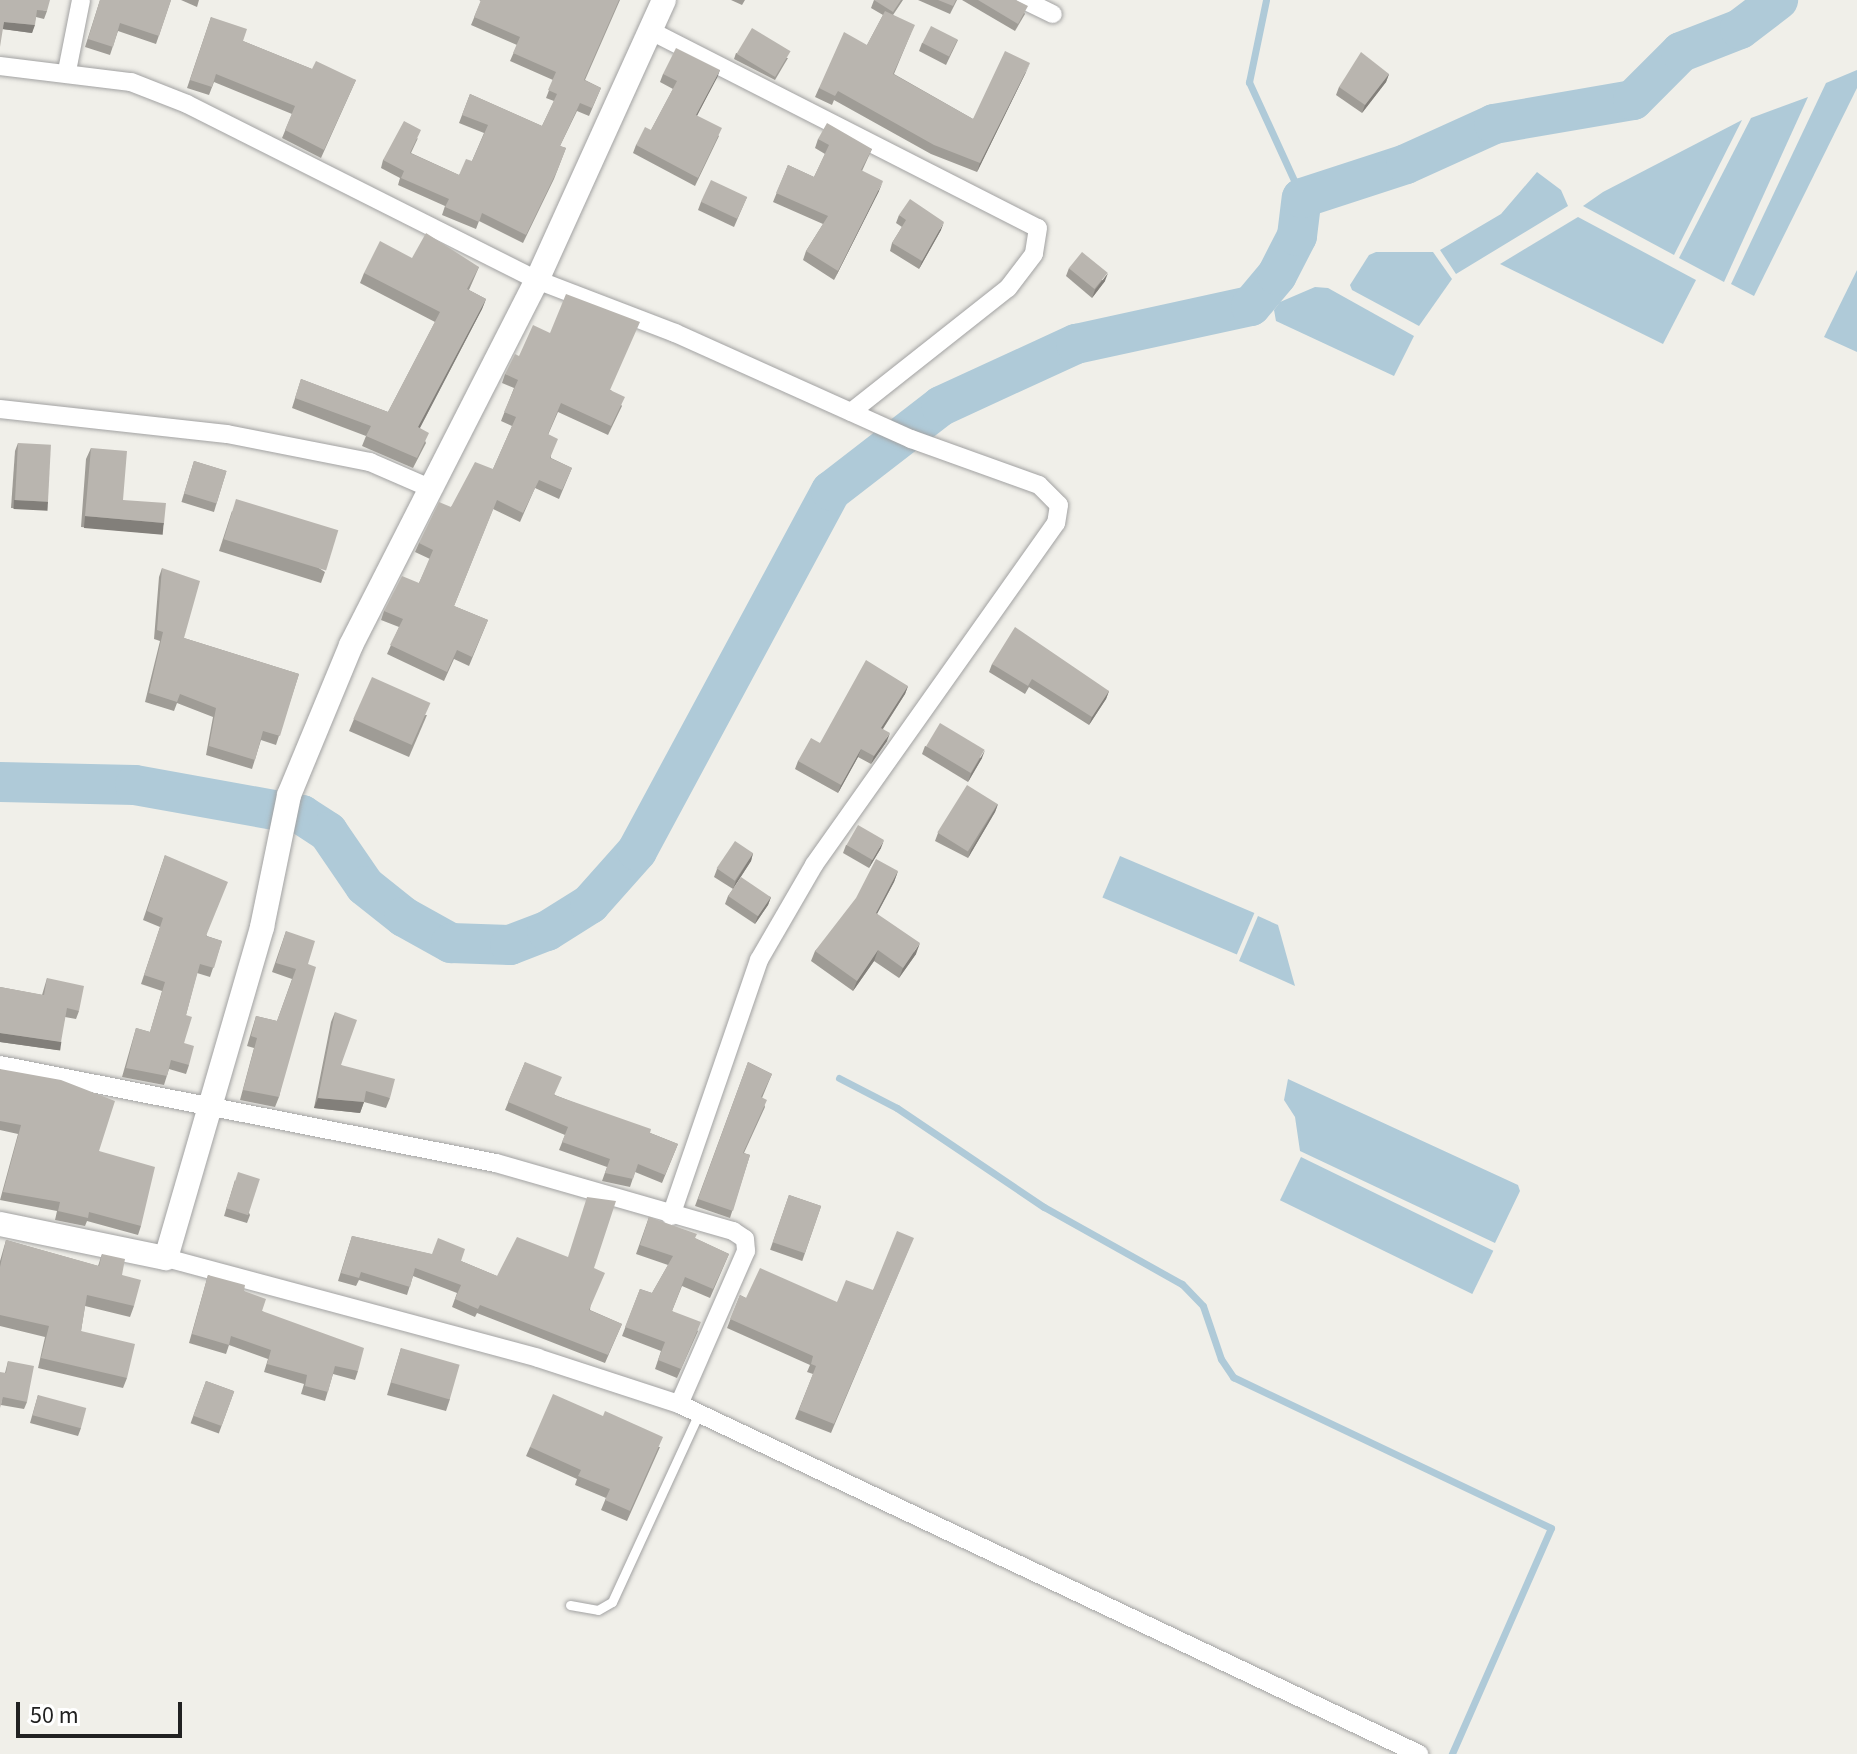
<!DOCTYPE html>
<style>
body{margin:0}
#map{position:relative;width:1857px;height:1754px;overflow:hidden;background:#f0efe9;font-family:"Source Sans 3",sans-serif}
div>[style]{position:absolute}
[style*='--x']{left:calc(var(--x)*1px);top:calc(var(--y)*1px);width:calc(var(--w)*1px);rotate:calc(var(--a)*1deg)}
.water>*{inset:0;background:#afcad8;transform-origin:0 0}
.stream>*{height:7px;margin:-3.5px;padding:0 3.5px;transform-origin:3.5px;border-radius:3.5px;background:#afcad8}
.river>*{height:40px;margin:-20px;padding:0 20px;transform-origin:20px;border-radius:20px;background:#afcad8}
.roads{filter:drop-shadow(0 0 2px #a2a2a2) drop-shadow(0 0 2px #a2a2a2)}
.service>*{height:9px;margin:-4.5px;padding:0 4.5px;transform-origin:4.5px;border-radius:4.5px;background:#fff}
.minor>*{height:18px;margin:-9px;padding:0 9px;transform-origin:9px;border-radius:9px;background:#fff}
.tertiary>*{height:24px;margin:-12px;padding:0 12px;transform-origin:12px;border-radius:12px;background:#fff}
.wall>*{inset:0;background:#9f9c96;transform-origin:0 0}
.shaded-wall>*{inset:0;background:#827f7a;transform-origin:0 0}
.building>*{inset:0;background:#b9b5af;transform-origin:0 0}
span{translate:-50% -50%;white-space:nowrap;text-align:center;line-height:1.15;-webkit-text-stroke:7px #fff;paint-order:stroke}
.scale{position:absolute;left:16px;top:1702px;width:166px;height:36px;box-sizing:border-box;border:4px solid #212121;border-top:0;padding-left:10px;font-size:24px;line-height:28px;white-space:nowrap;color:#212121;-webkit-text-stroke:6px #fff;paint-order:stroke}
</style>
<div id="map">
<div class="water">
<div style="clip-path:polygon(1857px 70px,1857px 88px,1754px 296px,1731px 284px,1826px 83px)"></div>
<div style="clip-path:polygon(1808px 97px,1724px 282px,1679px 258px,1751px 118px)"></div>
<div style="clip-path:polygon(1742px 120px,1674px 255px,1583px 206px,1603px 192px)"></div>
<div style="clip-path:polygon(1537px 172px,1561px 190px,1568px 206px,1456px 274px,1440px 250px,1501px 214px)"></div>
<div style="clip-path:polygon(1578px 217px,1696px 280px,1663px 344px,1500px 264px)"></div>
<div style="clip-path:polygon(1376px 252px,1433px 252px,1452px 279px,1419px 326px,1352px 290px,1350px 285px,1369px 255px)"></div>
<div style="clip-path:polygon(1857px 270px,1857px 352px,1824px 337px)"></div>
<div style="clip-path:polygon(1315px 287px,1328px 288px,1414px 336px,1394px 376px,1276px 321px,1274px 310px,1280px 302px)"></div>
<div style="left:1120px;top:856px;width:146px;height:45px;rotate:23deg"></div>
<div style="clip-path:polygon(1258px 916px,1278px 925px,1295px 986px,1239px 961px)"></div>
<div style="clip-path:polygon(1288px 1079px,1518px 1185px,1520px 1191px,1495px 1243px,1300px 1151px,1295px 1117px,1284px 1100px)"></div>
<div style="left:1301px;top:1157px;width:214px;height:48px;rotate:26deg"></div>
</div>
<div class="stream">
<div style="--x:1266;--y:0;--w:84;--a:101.7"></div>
<div style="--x:1249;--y:82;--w:128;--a:65.4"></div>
<div style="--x:839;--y:1078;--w:65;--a:27.3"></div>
<div style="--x:897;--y:1108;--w:177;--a:34"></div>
<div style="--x:1044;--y:1207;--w:158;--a:29.2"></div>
<div style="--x:1182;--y:1284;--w:30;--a:46"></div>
<div style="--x:1203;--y:1306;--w:56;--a:71.2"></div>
<div style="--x:1221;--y:1359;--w:22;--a:56"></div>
<div style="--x:1233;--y:1377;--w:352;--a:25.4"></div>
<div style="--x:1551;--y:1528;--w:247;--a:113.7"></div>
</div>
<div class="river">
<div style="--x:0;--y:782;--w:135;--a:1.3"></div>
<div style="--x:135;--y:785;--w:170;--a:10.2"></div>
<div style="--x:302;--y:815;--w:31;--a:33"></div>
<div style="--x:328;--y:832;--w:65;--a:55.6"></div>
<div style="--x:365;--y:886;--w:50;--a:38.5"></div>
<div style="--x:404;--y:917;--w:54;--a:29"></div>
<div style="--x:451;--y:943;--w:59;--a:1.9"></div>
<div style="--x:510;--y:945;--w:40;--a:-21"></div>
<div style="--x:547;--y:931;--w:51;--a:-32.1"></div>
<div style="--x:590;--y:904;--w:71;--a:-48.4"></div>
<div style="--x:637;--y:851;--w:409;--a:-61.7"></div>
<div style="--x:831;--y:491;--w:139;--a:-37.7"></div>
<div style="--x:941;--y:406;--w:149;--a:-24.7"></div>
<div style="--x:1076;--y:344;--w:179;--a:-12.3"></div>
<div style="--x:1251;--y:306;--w:40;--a:-50"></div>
<div style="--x:1277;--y:275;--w:44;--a:-62.9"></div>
<div style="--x:1297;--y:236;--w:38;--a:-83"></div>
<div style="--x:1302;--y:198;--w:109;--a:-18.1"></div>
<div style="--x:1406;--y:164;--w:97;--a:-24.4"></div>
<div style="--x:1494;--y:124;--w:141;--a:-9.8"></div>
<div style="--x:1633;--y:100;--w:68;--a:-45"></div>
<div style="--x:1681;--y:52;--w:63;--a:-21.3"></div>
<div style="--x:1740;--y:29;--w:48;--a:-37.3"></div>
</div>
<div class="roads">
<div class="service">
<div style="--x:570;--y:1605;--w:28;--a:10"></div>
<div style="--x:598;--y:1610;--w:16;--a:-30"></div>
<div style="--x:612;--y:1602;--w:208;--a:-65.3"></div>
</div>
<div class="minor">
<div style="--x:1024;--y:0;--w:32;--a:26"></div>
<div style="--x:649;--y:30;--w:436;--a:27"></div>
<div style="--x:1038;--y:228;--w:26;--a:99"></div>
<div style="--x:1034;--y:254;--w:43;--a:127.4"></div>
<div style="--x:1008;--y:288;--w:200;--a:141.7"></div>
<div style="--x:0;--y:66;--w:132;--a:7"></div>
<div style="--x:131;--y:82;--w:60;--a:21.4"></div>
<div style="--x:187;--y:104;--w:392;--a:26.7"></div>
<div style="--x:537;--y:280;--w:148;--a:21"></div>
<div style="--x:675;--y:333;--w:259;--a:24.2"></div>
<div style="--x:911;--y:439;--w:136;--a:19.8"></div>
<div style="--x:1039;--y:485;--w:28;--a:45"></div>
<div style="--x:1059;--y:505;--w:18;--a:99"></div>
<div style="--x:1056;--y:523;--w:419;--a:125.3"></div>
<div style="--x:814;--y:865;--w:110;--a:120.1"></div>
<div style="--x:759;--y:960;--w:271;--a:109"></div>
<div style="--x:67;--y:71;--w:72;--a:-78.8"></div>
<div style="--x:0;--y:409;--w:228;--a:6.3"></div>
<div style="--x:227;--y:434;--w:146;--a:11.1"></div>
<div style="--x:370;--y:462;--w:68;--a:23.5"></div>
<div style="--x:0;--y:1065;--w:506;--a:11.18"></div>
<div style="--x:496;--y:1163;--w:247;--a:16"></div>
<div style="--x:733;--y:1231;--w:14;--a:34"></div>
<div style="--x:745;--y:1239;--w:12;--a:85"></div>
<div style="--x:746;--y:1251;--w:167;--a:113.6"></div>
<div style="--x:166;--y:1258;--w:385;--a:15"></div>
<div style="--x:538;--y:1358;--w:148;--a:18.1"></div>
<div style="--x:679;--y:1404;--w:819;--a:25.31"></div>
</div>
<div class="tertiary">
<div style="--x:0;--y:1224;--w:169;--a:11.6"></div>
<div style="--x:166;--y:1258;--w:345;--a:-73.8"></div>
<div style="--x:262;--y:927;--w:135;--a:-78.4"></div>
<div style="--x:289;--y:795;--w:162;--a:-67.5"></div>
<div style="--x:351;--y:645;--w:410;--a:-63"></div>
<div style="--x:537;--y:280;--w:307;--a:-65.6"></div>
</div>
</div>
<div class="wall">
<div style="clip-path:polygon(0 0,47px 11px,44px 19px,36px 17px,32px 33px,3px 29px)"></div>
<div style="clip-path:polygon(100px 0,171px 0,156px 44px,118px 31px,110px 55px,85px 47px)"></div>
<div style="clip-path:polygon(181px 0,199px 0,197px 7px)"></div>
<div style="clip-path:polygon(479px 0,620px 0,585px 80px,601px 88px,589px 116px,577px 111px,560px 146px,566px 148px,554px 179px,523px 243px,479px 221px,476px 229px,442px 215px,445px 206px,398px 185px,400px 178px,381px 168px,383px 160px,418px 138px,411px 153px,459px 175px,472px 161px,484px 133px,459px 123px,470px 94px,542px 126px,554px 101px,546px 98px,553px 80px,510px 61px,517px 45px,471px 25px,481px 1px)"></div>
<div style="clip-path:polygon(731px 0,745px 0,742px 5px)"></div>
<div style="clip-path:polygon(874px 0,903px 0,893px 15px,911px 33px,894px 74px,973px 119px,1026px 72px,977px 172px,931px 154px,834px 100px,832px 105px,815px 97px,819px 88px,867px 45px,883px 15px,871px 8px)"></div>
<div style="clip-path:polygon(918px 0,957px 0,950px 14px)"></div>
<div style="clip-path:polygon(962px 0,1016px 0,1025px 14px,1015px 31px)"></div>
<div style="clip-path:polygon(211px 17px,243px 41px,312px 69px,356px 80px,321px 158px,282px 138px,292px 114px,214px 82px,209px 95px,187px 88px)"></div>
<div style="clip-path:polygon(958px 40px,946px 65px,919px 51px,922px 43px)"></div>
<div style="clip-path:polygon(736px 53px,788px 58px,775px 80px,734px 59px)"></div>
<div style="clip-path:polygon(720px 70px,697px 116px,719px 136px,695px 186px,633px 153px,636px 145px,651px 130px,673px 89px,660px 82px,663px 74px)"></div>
<div style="clip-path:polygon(1389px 74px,1386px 82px,1362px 113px,1336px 95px,1339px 87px)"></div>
<div style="clip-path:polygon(818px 139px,872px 149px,862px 171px,879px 191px,834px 280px,803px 260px,806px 251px,823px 224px,773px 202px,788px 165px,814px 177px,825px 154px,815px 148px)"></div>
<div style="clip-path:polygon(747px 197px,734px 227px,698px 210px,701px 202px)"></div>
<div style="clip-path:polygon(899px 215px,941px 230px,919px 269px,890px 251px,892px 243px,902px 227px,896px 223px)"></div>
<div style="clip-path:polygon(412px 258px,479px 267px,469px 290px,486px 299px,482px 309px,420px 428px,426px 443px,413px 468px,362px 446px,366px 436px,292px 408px,301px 379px,388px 412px,435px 322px,360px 283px,364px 273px)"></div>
<div style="clip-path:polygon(1069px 268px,1105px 281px,1092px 298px,1066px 276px)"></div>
<div style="clip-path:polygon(505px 374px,611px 390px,622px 406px,608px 435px,558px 412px,548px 435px,551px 458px,572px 468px,559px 499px,535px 488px,520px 522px,493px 509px,454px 606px,488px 620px,469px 666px,454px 659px,444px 681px,387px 654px,399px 627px,381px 620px,384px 611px,419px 583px,430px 559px,415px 552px,419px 543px,451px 507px,493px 469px,512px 426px,501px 421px,514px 388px,502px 383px)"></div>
<div style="clip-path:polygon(18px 443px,48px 502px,45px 510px,11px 508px,15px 451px)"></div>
<div style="clip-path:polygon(91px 448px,123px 500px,164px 523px,160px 534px,81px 527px,86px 459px)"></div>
<div style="left:194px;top:461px;width:34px;height:43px;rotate:17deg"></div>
<div style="clip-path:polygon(232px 511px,325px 572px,321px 583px,219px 551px)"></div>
<div style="clip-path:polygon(162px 568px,184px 638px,299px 674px,276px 745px,261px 740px,252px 769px,206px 755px,213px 717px,177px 703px,174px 711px,145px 702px,160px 641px,154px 639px,159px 577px)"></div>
<div style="clip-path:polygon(992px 664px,1109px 691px,1106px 699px,1089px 725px,1029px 687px,1025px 694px,989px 672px)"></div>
<div style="clip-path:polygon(908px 686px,905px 694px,883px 729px,887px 741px,871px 764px,858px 757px,838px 793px,795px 769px,798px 761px,820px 743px)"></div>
<div style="clip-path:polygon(427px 715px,409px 757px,349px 731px,354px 719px)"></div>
<div style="clip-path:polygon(925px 746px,982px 758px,968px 782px,922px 754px)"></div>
<div style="clip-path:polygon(998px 804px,995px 812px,968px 858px,935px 841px,938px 833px)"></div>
<div style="clip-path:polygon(846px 845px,881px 848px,869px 868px,843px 853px)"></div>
<div style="clip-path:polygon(753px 853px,751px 861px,734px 887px,771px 897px,768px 905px,755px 924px,725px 904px,728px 896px,733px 889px,714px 877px,717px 869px)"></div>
<div style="clip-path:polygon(165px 855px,207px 936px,222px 941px,210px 977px,197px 973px,186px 1015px,184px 1043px,189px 1065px,186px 1074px,169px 1069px,164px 1085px,122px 1077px,136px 1028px,150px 1032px,162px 991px,141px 984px,160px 927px,143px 920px)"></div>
<div style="clip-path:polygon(898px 871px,894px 882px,877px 914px,916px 954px,899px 978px,874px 961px,853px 991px,811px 961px,815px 951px)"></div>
<div style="clip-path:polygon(286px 931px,308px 964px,279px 1097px,275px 1107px,240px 1100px,254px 1048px,247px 1046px,256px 1016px,277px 1021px,292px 979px,272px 972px)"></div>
<div style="clip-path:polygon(47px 978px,79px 1011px,76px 1019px,65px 1017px,58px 1050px,0 1042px,0 987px,42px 995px)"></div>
<div style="clip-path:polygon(335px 1012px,341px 1065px,390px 1098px,386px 1108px,364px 1102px,360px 1113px,314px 1108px,331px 1022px)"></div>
<div style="clip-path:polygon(525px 1062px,555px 1095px,678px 1144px,662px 1183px,635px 1172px,630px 1187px,602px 1181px,607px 1167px,559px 1150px,565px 1135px,505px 1110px)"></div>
<div style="clip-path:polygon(748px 1062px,772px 1074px,762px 1098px,765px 1107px,744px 1153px,750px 1155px,730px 1218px,695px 1206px)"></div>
<div style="clip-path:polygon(0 1069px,99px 1151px,141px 1226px,138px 1235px,87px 1221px,85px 1226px,55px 1220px,57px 1211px,0 1200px,18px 1134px,0 1130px)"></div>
<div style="clip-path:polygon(235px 1180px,250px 1215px,247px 1223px,224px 1216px)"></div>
<div style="left:789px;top:1195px;width:34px;height:58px;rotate:19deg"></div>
<div style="clip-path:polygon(649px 1217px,729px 1254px,710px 1298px,682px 1286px,672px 1311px,698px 1331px,677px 1378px,655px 1369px,661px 1351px,622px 1336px,640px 1289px,652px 1293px,668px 1265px,636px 1254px)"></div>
<div style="clip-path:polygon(352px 1236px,461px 1261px,497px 1276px,594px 1268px,590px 1310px,622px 1324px,605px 1363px,477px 1313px,475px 1317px,452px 1307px,457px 1293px,413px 1276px,407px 1295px,359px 1280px,356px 1286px,338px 1281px)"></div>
<div style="clip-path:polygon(6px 1240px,98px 1266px,102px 1254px,122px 1275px,134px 1306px,130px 1317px,85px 1306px,81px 1331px,127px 1378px,123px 1388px,38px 1368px,45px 1337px,0 1326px,0 1261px)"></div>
<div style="clip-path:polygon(910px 1246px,831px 1433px,795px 1419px,813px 1374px,807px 1372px,810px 1365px,727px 1328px,740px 1295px,746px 1298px,837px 1302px,873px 1290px)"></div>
<div style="clip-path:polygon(208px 1275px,244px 1291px,262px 1311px,358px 1371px,355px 1380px,333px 1374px,325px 1401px,301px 1394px,304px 1384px,264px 1372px,268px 1359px,229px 1345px,226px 1354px,189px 1343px)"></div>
<div style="clip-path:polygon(401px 1348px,450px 1399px,446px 1411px,387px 1395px)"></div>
<div style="clip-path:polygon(8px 1361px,27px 1402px,24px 1409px,1px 1405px,5px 1373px)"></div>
<div style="left:206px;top:1381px;width:30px;height:45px;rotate:20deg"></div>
<div style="clip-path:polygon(38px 1395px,81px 1428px,78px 1436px,30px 1423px)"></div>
<div style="clip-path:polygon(530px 1447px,660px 1447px,627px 1521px,601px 1510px,606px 1498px,575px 1485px,577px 1479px,526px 1456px)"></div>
</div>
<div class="shaded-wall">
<div style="clip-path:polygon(4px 22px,35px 25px,32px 33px,2px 29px)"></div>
<div style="clip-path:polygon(1030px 63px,1026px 72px,977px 172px,980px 163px)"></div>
<div style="clip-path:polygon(720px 70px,717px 78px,693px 123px,696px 115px)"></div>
<div style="clip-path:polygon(1389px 74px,1386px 82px,1362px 113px,1365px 105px)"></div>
<div style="clip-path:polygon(883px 181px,879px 191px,834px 280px,838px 271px)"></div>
<div style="clip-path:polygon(944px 222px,941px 230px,919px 269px,922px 261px)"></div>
<div style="clip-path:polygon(1108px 273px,1105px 281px,1092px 298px,1095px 290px)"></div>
<div style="clip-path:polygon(486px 299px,482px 309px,415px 437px,418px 427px)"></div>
<div style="left:14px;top:500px;width:34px;height:9px;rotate:3deg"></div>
<div style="left:85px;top:516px;width:79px;height:12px;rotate:5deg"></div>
<div style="clip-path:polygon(908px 686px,905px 694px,878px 736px,881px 728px)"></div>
<div style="clip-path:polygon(1109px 691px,1106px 699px,1089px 725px,1092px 717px)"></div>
<div style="clip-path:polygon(890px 733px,887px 741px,871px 764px,874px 756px)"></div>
<div style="clip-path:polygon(861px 749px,858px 757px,838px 793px,841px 785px)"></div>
<div style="clip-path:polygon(985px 750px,982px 758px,968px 782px,971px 774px)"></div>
<div style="clip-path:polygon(998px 804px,995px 812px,968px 858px,971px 850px)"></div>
<div style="clip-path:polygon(884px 840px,881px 848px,869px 868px,872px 860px)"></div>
<div style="clip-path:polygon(753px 853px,751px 861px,733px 889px,736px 881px)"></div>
<div style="clip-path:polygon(898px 871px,894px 882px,872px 923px,876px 913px)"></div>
<div style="clip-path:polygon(771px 897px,768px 905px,755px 924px,758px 916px)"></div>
<div style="clip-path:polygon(920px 943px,916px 954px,899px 978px,903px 968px)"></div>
<div style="clip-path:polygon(878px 950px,874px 961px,853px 991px,857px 981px)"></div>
<div style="left:0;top:1033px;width:62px;height:9px;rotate:8deg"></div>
<div style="clip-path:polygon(318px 1098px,364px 1102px,360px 1113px,314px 1108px)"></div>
</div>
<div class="building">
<div style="clip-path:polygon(0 0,50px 0,47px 11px,37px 10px,35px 25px,4px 22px,0 47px)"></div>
<div style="clip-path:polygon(100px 0,171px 0,159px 36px,120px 23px,113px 47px,88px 39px)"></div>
<div style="clip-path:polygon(481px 0,619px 0,584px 80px,601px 88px,592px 108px,580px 103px,560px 146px,566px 148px,557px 171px,526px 235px,482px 213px,479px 222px,445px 207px,449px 199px,401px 178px,404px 171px,383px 160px,404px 121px,421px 130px,410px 153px,459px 175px,466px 159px,472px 161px,488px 125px,462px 115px,470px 94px,542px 126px,557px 94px,548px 90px,556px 72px,513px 53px,520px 37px,474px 17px)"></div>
<div style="clip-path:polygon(874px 0,901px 0,893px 12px)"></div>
<div style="clip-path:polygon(938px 0,956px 0,953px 6px)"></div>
<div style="clip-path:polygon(978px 0,1016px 0,1028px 6px,1018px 24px)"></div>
<div style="clip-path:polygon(885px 11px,915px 25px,893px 74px,973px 119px,1005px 51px,1030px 63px,980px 163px,934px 145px,838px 91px,835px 96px,819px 88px,844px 32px,867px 45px)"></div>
<div style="clip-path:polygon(211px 17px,247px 29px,243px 41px,312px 69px,316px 61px,356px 80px,324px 150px,285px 130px,295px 106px,216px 74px,212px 87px,190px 80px)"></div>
<div style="left:931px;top:26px;width:30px;height:19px;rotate:27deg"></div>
<div style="left:752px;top:28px;width:45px;height:30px;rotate:31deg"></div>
<div style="clip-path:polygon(676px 48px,720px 70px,696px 115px,722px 128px,698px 178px,636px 145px,645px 127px,651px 130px,677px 81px,663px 74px)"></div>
<div style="clip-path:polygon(1361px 52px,1389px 74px,1365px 105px,1339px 87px)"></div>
<div style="clip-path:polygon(827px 123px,872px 149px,861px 170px,883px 181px,838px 271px,806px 251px,828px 216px,776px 193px,788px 165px,814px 177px,829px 145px,818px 139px)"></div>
<div style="left:711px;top:180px;width:40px;height:24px;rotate:25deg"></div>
<div style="clip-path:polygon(910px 199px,944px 222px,922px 261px,892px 243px,906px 220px,899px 215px)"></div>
<div style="clip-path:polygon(426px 233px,479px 267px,467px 289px,486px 299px,418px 427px,429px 433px,417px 458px,366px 436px,371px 426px,295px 398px,301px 379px,388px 412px,440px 312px,364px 273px,380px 241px,412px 258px)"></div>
<div style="left:1082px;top:252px;width:33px;height:21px;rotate:39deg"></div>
<div style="clip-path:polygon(566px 294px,640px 322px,610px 390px,625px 397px,611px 426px,561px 403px,548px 434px,558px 439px,550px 458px,572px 468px,562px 490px,539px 480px,523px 513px,497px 500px,454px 606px,488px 620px,472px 657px,457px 650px,447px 672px,390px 645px,403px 619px,384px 611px,402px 576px,419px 583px,433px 550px,419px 543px,439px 502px,451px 507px,475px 462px,493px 469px,516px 417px,504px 412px,518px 380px,505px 374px,515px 354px,519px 356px,533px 325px,550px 333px)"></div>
<div style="left:18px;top:443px;width:33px;height:57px;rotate:3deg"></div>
<div style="clip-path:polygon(91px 448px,127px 451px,123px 500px,166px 503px,164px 523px,85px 516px)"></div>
<div style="left:194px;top:461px;width:34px;height:34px;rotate:17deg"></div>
<div style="left:236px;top:499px;width:107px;height:42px;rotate:17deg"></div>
<div style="clip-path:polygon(162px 568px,200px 581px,184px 638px,299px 674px,280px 736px,263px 731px,255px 760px,209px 746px,216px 708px,180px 694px,177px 702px,149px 693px,163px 632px,157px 630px)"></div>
<div style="clip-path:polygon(1015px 627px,1109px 691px,1092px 717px,1032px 679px,1028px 686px,992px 664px)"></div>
<div style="clip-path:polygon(866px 660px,908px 686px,881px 728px,890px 733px,874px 756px,861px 749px,841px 785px,798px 761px,811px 738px,820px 743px)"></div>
<div style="left:372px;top:677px;width:64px;height:46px;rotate:24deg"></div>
<div style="left:940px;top:723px;width:52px;height:27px;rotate:31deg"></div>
<div style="left:967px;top:785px;width:36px;height:56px;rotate:32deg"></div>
<div style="left:858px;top:825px;width:30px;height:23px;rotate:30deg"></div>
<div style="left:735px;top:841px;width:22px;height:33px;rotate:34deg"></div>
<div style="clip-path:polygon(165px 855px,228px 882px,206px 936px,222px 941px,214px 968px,200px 964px,186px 1015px,192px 1017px,184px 1043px,194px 1046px,189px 1065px,171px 1060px,167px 1076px,126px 1068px,136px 1028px,150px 1032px,165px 982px,144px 975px,163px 918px,147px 911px)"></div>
<div style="clip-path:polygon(876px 859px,898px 871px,876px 913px,920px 943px,903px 968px,878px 950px,857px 981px,815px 951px,856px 898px)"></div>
<div style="left:741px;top:877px;width:36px;height:23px;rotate:34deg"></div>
<div style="clip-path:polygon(286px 931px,315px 941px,308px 964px,316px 967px,279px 1097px,243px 1090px,257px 1038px,251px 1036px,256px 1016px,277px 1021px,296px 969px,276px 963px)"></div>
<div style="clip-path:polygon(47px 978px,84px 986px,79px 1011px,67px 1008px,61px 1042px,0 1033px,0 987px,44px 995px)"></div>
<div style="clip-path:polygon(335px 1012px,357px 1020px,341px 1065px,395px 1079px,390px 1098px,366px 1091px,364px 1102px,318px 1098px)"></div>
<div style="clip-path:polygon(525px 1062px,562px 1077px,554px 1095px,651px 1129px,650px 1133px,678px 1144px,665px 1175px,638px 1164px,633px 1179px,605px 1173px,610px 1159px,562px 1142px,568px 1127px,508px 1102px)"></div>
<div style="clip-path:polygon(748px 1062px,772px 1074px,761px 1097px,767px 1100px,743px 1153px,750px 1155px,733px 1211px,698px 1199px)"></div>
<div style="clip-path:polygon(0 1069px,61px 1080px,115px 1101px,99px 1151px,155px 1167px,141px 1226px,89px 1212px,88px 1218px,58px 1211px,60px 1202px,3px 1192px,21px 1125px,0 1121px)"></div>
<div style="left:238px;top:1172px;width:23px;height:38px;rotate:18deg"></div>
<div style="left:789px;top:1195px;width:34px;height:50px;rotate:19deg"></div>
<div style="clip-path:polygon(587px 1197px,616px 1201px,594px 1268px,605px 1273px,589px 1310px,622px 1324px,608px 1355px,480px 1305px,478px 1309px,455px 1299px,461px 1285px,415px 1268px,410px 1287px,361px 1272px,359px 1278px,341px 1273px,352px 1236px,432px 1254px,438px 1238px,465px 1249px,461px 1261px,497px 1276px,517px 1237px,568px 1257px)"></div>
<div style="clip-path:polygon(649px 1217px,697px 1234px,695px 1238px,729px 1254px,713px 1289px,685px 1277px,672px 1311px,701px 1322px,681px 1369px,658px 1360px,665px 1342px,625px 1327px,640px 1289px,652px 1293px,673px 1256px,640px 1245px)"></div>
<div style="clip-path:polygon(897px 1231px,914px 1238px,834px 1424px,799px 1410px,816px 1366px,811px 1364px,813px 1356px,730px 1319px,740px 1295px,746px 1298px,760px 1268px,837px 1302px,846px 1280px,873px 1290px)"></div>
<div style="clip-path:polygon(6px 1240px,99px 1266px,102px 1254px,125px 1259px,122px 1275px,141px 1280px,134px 1306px,87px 1295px,81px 1331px,135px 1344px,127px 1378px,41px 1358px,49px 1326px,0 1315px,0 1267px)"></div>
<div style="clip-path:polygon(208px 1275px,245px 1285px,244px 1291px,266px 1299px,262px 1311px,364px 1348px,358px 1371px,335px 1366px,328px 1392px,305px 1386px,307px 1375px,267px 1364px,271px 1350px,231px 1336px,229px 1345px,192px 1334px)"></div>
<div style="left:401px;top:1348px;width:61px;height:36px;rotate:16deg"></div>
<div style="clip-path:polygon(8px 1361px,34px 1366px,27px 1402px,3px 1397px,0 1408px,0 1372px,6px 1373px)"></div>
<div style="left:206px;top:1381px;width:30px;height:37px;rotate:20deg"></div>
<div style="clip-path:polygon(553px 1394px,603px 1416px,605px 1411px,663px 1437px,630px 1511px,605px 1500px,610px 1489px,578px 1476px,581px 1470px,530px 1447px)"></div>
<div style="left:38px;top:1395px;width:50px;height:21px;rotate:15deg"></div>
</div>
<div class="scale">50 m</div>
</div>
